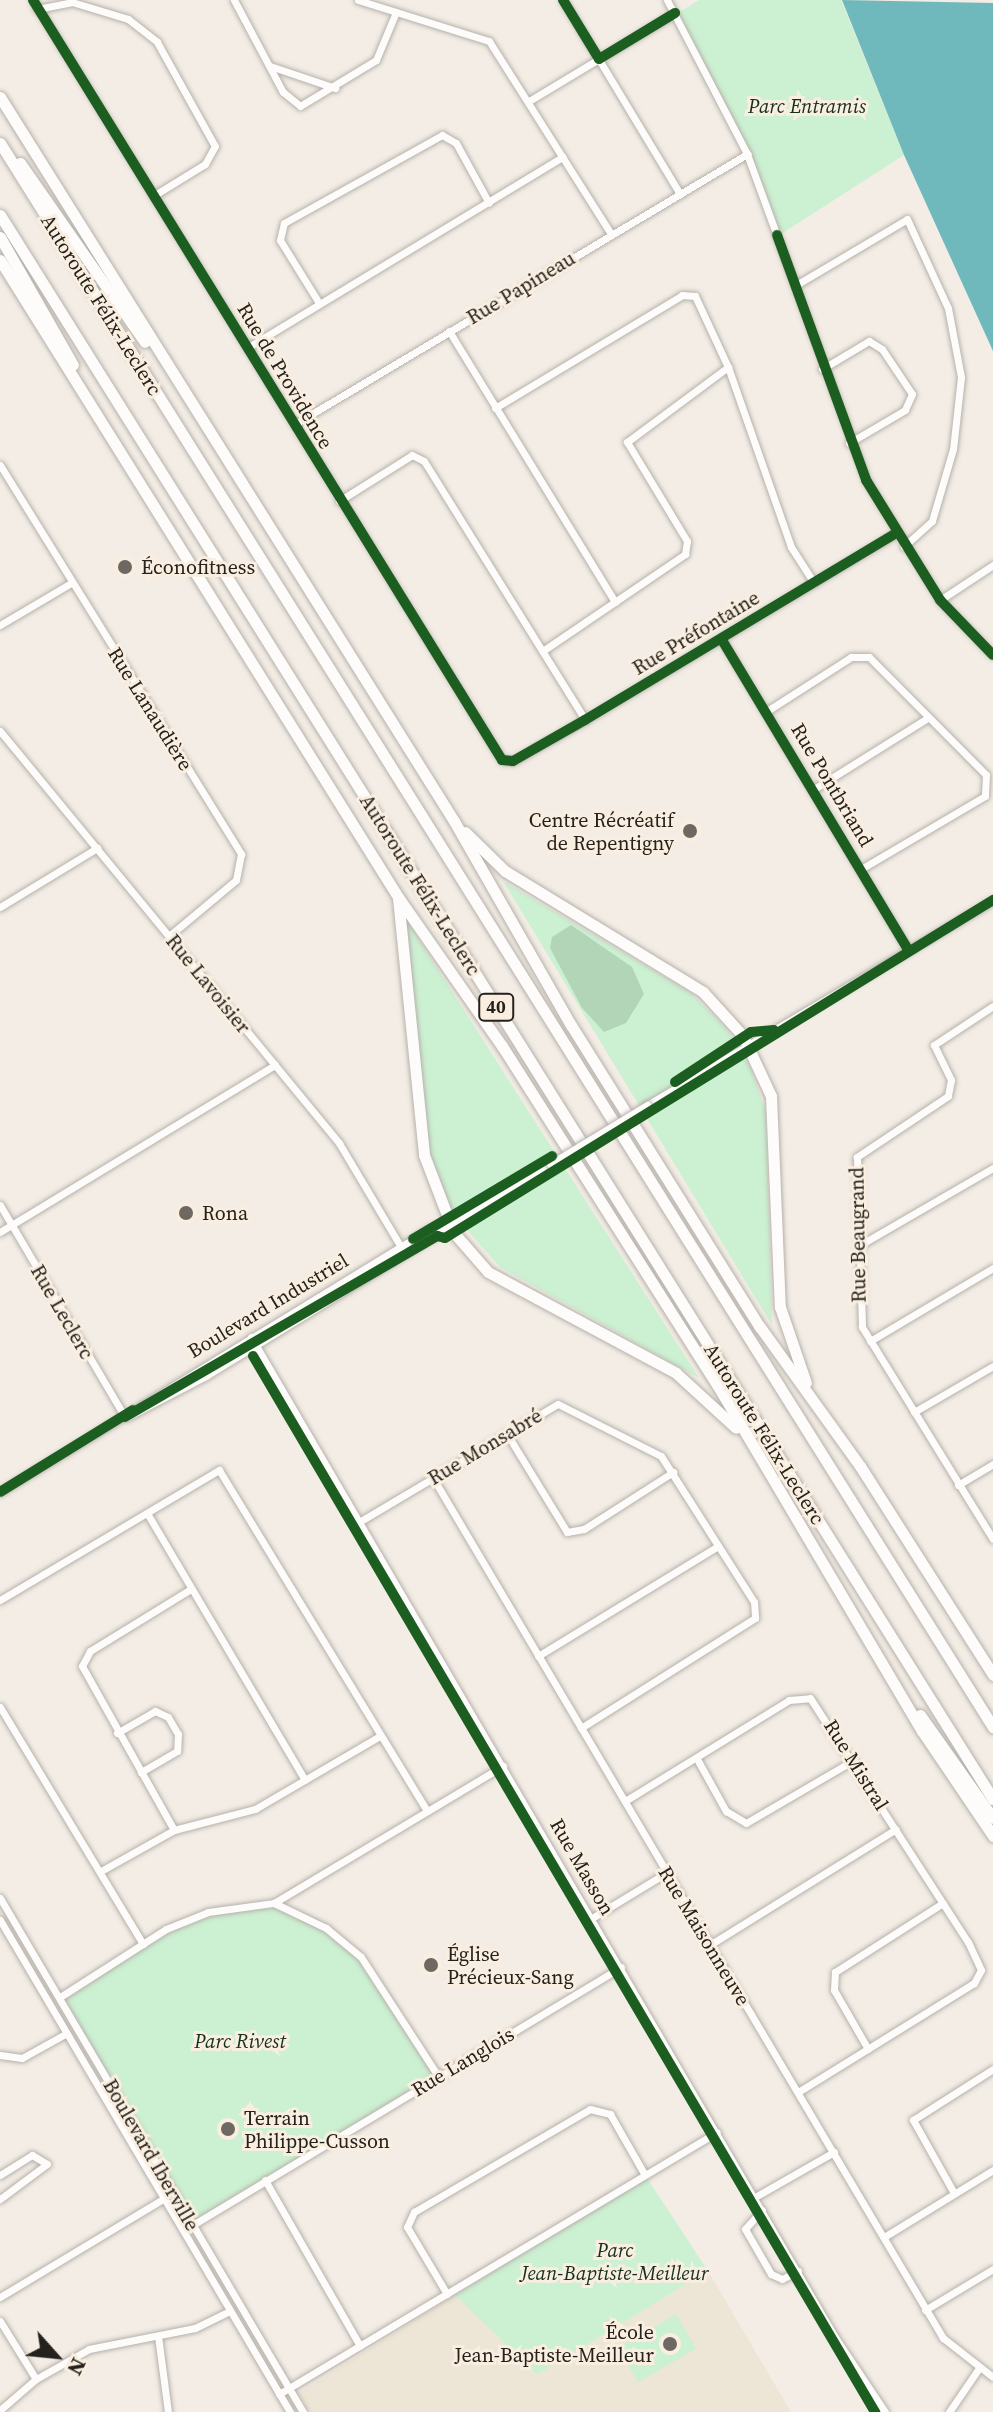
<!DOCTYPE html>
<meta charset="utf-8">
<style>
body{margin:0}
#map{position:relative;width:993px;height:2412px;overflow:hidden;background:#f3ede5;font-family:"Source Serif 4",serif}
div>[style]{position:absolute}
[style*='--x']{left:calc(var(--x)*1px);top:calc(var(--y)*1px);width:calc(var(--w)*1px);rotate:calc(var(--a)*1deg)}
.education>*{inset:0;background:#ede5d5}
.green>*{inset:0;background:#ccf0d2;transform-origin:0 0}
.forest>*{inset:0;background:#b2d5b8}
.water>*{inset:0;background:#6fb9bc}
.roads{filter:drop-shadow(0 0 2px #b6b1ab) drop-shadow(0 0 2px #b6b1ab)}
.minor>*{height:7px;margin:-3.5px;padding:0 3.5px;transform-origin:3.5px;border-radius:3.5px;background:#fdfcfb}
.highway>*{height:11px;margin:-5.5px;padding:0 5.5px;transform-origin:5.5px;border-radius:5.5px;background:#fdfcfb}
.bridges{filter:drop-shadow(0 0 2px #b6b1ab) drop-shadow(0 0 2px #b6b1ab)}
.minor-bridge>*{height:7px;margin:-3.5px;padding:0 3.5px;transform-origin:3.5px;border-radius:3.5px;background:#fdfcfb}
.cycleway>*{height:10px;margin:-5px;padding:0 5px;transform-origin:5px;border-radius:5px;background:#1b5e20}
.dots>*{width:22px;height:22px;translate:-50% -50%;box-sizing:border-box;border:4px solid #f9eedf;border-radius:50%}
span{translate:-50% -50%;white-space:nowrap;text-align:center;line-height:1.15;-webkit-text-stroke:6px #f9eedf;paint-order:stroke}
.shield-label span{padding:2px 6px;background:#f9eedf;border:2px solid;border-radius:6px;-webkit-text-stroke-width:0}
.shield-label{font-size:18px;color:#25211c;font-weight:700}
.park-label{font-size:20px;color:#13311e;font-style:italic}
.street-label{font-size:20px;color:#25211c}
.poi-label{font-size:20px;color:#25211c}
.left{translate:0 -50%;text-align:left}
.right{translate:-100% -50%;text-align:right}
.north{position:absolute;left:16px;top:2316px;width:80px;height:80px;-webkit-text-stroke:6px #f9eedf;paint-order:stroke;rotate:117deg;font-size:22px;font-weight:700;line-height:32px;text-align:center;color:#25211c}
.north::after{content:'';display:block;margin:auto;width:28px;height:36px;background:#25211c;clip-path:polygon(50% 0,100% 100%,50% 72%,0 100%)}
</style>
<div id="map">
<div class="education">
<div style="clip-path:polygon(708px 2271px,791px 2412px,310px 2412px,299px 2393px,455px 2295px,537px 2375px)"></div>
</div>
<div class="green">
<div style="clip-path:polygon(699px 0,841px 0,904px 155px,778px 236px,741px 141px,675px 15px)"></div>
<div style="clip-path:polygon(503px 881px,691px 993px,726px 1028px,751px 1069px,766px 1112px,772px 1325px)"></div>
<div style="clip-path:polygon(405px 918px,699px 1378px,500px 1267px,444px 1204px,429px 1156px)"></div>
<div style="clip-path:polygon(262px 1903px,324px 1927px,360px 1956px,383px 1982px,439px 2076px,192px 2225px,60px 1997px,166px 1929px,207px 1911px)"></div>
<div style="clip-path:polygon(645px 2175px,708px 2271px,537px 2375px,455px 2295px)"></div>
<div style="left:676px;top:2314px;width:40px;height:67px;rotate:60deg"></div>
</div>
<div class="forest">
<div style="clip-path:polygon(571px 925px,632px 967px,644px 994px,626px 1023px,604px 1032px,582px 1008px,550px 948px,552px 937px)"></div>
</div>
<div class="water">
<div style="clip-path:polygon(842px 0,993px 3px,993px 351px,904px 155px)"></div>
</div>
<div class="roads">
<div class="minor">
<div style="--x:33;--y:0;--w:893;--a:58.32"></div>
<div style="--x:502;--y:760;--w:11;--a:5"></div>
<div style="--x:513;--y:761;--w:83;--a:-29.7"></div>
<div style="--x:585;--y:720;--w:363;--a:-31"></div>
<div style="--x:234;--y:0;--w:104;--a:62"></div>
<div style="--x:283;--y:92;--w:22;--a:39"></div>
<div style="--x:300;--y:106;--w:89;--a:-31.2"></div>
<div style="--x:376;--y:60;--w:52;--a:-67.4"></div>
<div style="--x:358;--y:0;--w:137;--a:17.4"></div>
<div style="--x:489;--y:41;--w:228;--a:57.7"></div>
<div style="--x:563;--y:0;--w:227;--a:58.9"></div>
<div style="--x:667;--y:0;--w:174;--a:62.5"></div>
<div style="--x:747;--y:154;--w:347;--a:69.9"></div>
<div style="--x:866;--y:480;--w:141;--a:58.3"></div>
<div style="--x:940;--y:600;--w:76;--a:46.1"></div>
<div style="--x:37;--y:9;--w:36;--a:-11"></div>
<div style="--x:72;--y:2;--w:59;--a:16.9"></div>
<div style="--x:128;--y:19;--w:37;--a:38"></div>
<div style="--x:157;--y:42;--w:119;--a:60.9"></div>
<div style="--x:215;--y:146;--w:21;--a:119"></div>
<div style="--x:205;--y:164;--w:61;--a:148.4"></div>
<div style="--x:270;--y:66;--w:69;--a:18.7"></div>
<div style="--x:529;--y:101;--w:170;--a:-31.1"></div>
<div style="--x:796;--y:285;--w:129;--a:-30.7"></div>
<div style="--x:907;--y:219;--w:98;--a:65.3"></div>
<div style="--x:948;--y:308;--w:70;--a:79.3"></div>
<div style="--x:961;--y:377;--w:72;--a:96.3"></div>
<div style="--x:953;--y:449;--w:75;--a:106.3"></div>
<div style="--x:932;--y:521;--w:38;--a:138"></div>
<div style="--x:319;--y:303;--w:74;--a:-121.8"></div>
<div style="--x:280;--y:240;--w:17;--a:-77"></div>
<div style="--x:284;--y:223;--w:181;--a:-29.1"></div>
<div style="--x:442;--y:135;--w:16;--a:30"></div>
<div style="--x:456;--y:143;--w:68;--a:61.2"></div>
<div style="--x:449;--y:331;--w:318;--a:58.5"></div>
<div style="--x:247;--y:348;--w:369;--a:-31.2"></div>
<div style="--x:822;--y:369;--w:55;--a:-30.8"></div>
<div style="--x:869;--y:341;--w:15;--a:32"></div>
<div style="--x:882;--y:349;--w:54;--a:56.3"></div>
<div style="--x:912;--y:394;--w:17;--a:114"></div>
<div style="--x:905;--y:410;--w:65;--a:149.5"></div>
<div style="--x:495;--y:408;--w:218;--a:-31.1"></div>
<div style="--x:682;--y:295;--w:13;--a:4"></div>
<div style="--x:695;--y:296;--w:78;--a:65.1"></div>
<div style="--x:728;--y:367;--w:191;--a:70.7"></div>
<div style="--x:791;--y:547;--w:43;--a:57.4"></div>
<div style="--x:295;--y:424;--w:527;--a:-30.85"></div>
<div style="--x:0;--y:465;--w:458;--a:58.2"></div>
<div style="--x:241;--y:854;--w:26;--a:101"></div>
<div style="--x:236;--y:880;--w:87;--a:140.1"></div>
<div style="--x:339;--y:501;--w:86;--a:-32.2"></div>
<div style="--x:412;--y:455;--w:13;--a:27"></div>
<div style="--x:424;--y:461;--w:305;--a:58.1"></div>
<div style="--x:940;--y:600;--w:64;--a:-33.4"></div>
<div style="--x:0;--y:625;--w:82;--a:-30.6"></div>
<div style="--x:722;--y:640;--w:361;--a:59"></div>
<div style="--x:544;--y:650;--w:171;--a:-34.2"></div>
<div style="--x:685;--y:554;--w:13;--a:-81"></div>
<div style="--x:687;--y:541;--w:116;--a:-121.2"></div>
<div style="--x:627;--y:442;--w:126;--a:-36.6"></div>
<div style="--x:767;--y:711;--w:100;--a:-32.7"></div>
<div style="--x:851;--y:657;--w:18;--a:0"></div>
<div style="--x:869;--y:657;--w:166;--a:45.2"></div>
<div style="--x:986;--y:775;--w:21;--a:93"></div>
<div style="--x:985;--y:796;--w:144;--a:149.5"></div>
<div style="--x:0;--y:731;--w:534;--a:50.55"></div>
<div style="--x:339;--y:1143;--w:121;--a:59.2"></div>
<div style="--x:814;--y:789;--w:132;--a:-32"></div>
<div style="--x:0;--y:907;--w:114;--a:-31.3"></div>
<div style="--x:993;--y:1006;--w:71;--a:146.5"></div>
<div style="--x:934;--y:1045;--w:39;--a:64"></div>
<div style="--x:951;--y:1080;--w:16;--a:101"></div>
<div style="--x:948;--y:1096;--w:110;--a:146.2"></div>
<div style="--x:857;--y:1157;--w:170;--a:88.3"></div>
<div style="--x:862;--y:1327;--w:249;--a:58.3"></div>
<div style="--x:647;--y:1105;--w:402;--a:-30.6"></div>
<div style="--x:0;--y:1205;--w:246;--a:59.5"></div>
<div style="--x:0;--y:1232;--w:322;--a:-31.3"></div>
<div style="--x:860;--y:1245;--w:154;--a:-30.1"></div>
<div style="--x:251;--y:1337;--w:1158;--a:59.72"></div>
<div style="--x:835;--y:2337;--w:90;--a:56.3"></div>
<div style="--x:870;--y:1341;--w:143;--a:-30.7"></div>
<div style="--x:914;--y:1412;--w:91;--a:-30.2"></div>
<div style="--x:127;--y:1417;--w:89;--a:-27.4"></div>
<div style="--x:206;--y:1376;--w:404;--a:-31.6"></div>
<div style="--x:507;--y:1434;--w:115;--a:58.5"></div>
<div style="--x:567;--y:1532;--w:17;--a:-10"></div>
<div style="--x:584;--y:1529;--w:106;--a:-32.6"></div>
<div style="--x:433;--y:1478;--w:1000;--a:59.33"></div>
<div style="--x:943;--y:2338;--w:63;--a:38"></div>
<div style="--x:958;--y:1485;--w:41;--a:-31"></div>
<div style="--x:0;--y:1492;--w:505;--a:-31.49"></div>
<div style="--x:431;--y:1228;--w:18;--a:-13"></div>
<div style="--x:147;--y:1513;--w:310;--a:59.4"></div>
<div style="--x:359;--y:1522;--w:231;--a:-30.7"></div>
<div style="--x:558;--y:1404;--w:115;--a:26.8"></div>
<div style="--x:661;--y:1456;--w:173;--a:57.5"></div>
<div style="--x:754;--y:1602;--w:16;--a:86"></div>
<div style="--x:755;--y:1618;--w:206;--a:147.7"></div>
<div style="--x:0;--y:1600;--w:255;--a:-30.7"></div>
<div style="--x:219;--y:1470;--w:399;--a:58.6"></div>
<div style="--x:538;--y:1656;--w:211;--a:-31.4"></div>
<div style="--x:0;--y:1707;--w:277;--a:58.9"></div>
<div style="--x:117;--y:1733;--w:44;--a:-30.1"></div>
<div style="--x:155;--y:1711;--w:14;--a:25"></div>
<div style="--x:168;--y:1717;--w:20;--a:60"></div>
<div style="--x:178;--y:1734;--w:17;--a:93"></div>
<div style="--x:177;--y:1751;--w:42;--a:149.7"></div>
<div style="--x:697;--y:1759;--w:60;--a:60.9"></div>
<div style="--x:726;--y:1811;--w:23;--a:31"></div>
<div style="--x:746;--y:1823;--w:125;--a:-30.3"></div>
<div style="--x:625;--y:1801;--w:193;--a:-31.6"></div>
<div style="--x:789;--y:1700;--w:21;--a:-5"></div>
<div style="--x:810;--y:1698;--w:291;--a:57.1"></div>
<div style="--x:968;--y:1942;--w:31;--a:65"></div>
<div style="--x:981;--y:1970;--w:15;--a:118"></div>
<div style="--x:974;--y:1983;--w:207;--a:148.2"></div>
<div style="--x:174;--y:1830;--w:188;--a:-119.3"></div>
<div style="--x:82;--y:1666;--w:17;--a:-62"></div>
<div style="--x:90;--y:1651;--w:116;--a:-31.6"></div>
<div style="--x:101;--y:1871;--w:84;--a:-29.3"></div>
<div style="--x:174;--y:1830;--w:84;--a:-14.5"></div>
<div style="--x:255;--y:1809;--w:145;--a:-30.3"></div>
<div style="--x:0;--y:1898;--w:597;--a:59.48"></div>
<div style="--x:274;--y:1903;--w:267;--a:-30.9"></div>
<div style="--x:592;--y:1918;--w:87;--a:-31.3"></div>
<div style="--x:0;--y:1920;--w:571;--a:59.48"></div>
<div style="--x:708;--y:1946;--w:221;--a:-31.9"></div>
<div style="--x:60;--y:1997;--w:126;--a:-32.7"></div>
<div style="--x:166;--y:1929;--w:45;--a:-22"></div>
<div style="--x:208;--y:1912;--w:67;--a:-7.8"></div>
<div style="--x:274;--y:1903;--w:58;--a:25.7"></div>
<div style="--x:326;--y:1928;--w:45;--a:39.6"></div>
<div style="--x:361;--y:1957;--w:142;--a:57.1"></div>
<div style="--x:868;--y:2049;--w:68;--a:-120"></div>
<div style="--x:834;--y:1990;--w:18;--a:-87"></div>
<div style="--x:835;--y:1972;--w:128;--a:-32.6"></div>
<div style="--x:0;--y:2055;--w:22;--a:8"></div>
<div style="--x:22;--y:2058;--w:51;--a:-29.1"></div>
<div style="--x:0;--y:2175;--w:38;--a:-32"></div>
<div style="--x:32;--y:2155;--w:17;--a:31"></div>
<div style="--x:47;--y:2164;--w:59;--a:143.3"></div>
<div style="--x:265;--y:2180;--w:191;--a:60.2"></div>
<div style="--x:954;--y:2193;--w:84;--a:-119.3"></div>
<div style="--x:913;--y:2120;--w:95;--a:-32.5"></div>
<div style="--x:755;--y:2197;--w:91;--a:-29.7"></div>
<div style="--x:762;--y:2210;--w:25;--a:132"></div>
<div style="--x:745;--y:2229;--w:52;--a:60"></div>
<div style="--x:771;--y:2274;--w:12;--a:24"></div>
<div style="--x:782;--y:2279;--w:18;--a:-27"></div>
<div style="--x:191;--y:2226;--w:502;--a:-31.06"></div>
<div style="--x:884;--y:2237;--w:128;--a:-31.6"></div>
<div style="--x:447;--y:2294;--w:78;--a:-120.8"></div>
<div style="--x:407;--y:2227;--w:17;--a:-65"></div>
<div style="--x:414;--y:2212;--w:204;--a:-30.3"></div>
<div style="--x:590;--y:2109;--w:21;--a:14"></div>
<div style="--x:610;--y:2114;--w:70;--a:60.2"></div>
<div style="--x:0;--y:2297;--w:192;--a:-31"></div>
<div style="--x:925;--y:2310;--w:79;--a:-31.1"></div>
<div style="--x:0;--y:2321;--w:68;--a:58.2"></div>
<div style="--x:158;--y:2336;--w:77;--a:82.5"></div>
<div style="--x:279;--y:2394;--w:510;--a:-30.89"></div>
<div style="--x:0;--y:2410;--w:48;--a:-40.7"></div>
<div style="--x:36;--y:2379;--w:61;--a:-29.5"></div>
<div style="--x:89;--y:2349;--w:108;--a:-11.2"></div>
<div style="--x:195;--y:2328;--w:39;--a:-26"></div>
<div style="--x:949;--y:2412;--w:53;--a:-55.7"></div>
</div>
<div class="highway">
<div style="--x:0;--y:97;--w:855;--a:57.91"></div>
<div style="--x:454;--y:821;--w:235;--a:60.2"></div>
<div style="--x:571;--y:1025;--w:356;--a:58"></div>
<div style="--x:760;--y:1327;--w:171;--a:54.3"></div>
<div style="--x:860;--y:1466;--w:248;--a:57.5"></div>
<div style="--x:0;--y:143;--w:1870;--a:57.92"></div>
<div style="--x:20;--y:163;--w:218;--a:55.1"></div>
<div style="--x:0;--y:215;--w:1870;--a:57.92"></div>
<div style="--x:0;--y:237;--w:147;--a:60.3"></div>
<div style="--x:0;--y:260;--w:751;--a:58"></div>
<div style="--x:398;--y:897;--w:182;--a:55.1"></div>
<div style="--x:502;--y:1046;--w:411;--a:57.6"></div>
<div style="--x:722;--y:1393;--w:393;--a:59.4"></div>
<div style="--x:922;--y:1731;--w:127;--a:55.9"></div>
<div style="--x:465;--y:832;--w:56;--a:44.3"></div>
<div style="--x:505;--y:871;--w:232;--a:31.4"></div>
<div style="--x:703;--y:992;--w:59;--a:47.7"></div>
<div style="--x:743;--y:1036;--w:66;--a:65"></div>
<div style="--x:771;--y:1096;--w:211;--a:87.6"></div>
<div style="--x:780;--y:1307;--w:80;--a:71.1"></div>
<div style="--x:398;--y:898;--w:258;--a:84.2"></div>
<div style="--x:424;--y:1155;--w:84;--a:69"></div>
<div style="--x:454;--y:1233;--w:52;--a:48.9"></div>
<div style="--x:488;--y:1272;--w:213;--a:28.2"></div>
<div style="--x:676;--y:1373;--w:81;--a:42.5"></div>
<div style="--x:920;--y:1715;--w:126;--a:54.7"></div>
</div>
</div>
<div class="bridges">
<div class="minor-bridge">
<div style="--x:550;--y:1164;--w:114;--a:-31.3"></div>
</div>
</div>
<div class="cycleway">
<div style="--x:33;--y:0;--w:893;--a:58.32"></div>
<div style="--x:502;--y:760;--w:11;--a:5"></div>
<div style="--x:513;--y:761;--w:83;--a:-29.7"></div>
<div style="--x:585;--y:720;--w:363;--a:-31"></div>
<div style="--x:563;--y:0;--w:69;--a:58.6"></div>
<div style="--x:599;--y:59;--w:89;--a:-31.2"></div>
<div style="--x:777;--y:235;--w:261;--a:70"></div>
<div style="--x:866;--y:480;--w:141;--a:58.3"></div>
<div style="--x:940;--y:600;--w:76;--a:46.1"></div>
<div style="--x:722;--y:640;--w:361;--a:59"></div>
<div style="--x:675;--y:1082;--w:91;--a:-33.3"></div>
<div style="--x:751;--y:1032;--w:23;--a:-5"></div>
<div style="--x:413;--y:1239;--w:162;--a:-30.8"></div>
<div style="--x:253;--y:1356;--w:1226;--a:59.5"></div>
<div style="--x:125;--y:1417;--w:361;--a:-30.1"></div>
<div style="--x:437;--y:1236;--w:8;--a:14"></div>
<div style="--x:445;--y:1238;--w:644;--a:-31.67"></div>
<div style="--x:0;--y:1492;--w:156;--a:-31.7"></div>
</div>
<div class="dots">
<div style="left:125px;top:567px;background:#6d6862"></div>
<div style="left:690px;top:831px;background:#6d6862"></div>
<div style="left:186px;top:1213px;background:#6d6862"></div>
<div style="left:431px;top:1965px;background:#6d6862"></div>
<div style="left:228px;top:2129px;background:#6d6862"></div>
<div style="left:670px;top:2344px;background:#6d6862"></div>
</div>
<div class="shield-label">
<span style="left:496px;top:1007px">40</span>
</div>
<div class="park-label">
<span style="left:807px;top:106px">Parc Entramis</span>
<span style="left:240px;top:2041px">Parc Rivest</span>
<span style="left:615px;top:2262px">Parc<br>Jean-Baptiste-Meilleur</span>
</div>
<div class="street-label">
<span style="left:521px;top:288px;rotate:-31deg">Rue Papineau</span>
<span style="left:101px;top:305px;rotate:58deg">Autoroute Félix-Leclerc</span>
<span style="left:285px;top:376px;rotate:59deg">Rue de Providence</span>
<span style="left:696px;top:633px;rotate:-31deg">Rue Préfontaine</span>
<span style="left:150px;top:709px;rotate:58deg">Rue Lanaudière</span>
<span style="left:832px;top:785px;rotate:59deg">Rue Pontbriand</span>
<span style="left:420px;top:885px;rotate:58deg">Autoroute Félix-Leclerc</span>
<span style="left:208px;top:984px;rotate:51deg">Rue Lavoisier</span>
<span style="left:858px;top:1235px;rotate:-91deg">Rue Beaugrand</span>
<span style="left:268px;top:1306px;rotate:-31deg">Boulevard Industriel</span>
<span style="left:62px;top:1312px;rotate:60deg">Rue Leclerc</span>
<span style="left:764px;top:1434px;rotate:58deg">Autoroute Félix-Leclerc</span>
<span style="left:485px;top:1447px;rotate:-31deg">Rue Monsabré</span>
<span style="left:856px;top:1765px;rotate:58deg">Rue Mistral</span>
<span style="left:582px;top:1867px;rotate:60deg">Rue Masson</span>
<span style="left:704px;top:1936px;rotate:59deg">Rue Maisonneuve</span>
<span style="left:463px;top:2062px;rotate:-31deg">Rue Langlois</span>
<span style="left:151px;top:2155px;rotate:60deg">Boulevard Iberville</span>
</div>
<div class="poi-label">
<span class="left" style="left:141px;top:567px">Éconofitness</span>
<span class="right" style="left:674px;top:832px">Centre Récréatif<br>de Repentigny</span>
<span class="left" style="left:202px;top:1213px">Rona</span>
<span class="left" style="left:447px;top:1966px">Église<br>Précieux-Sang</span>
<span class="left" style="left:244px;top:2130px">Terrain<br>Philippe-Cusson</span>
<span class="right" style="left:654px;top:2344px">École<br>Jean-Baptiste-Meilleur</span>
</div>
<div class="north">N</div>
</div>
